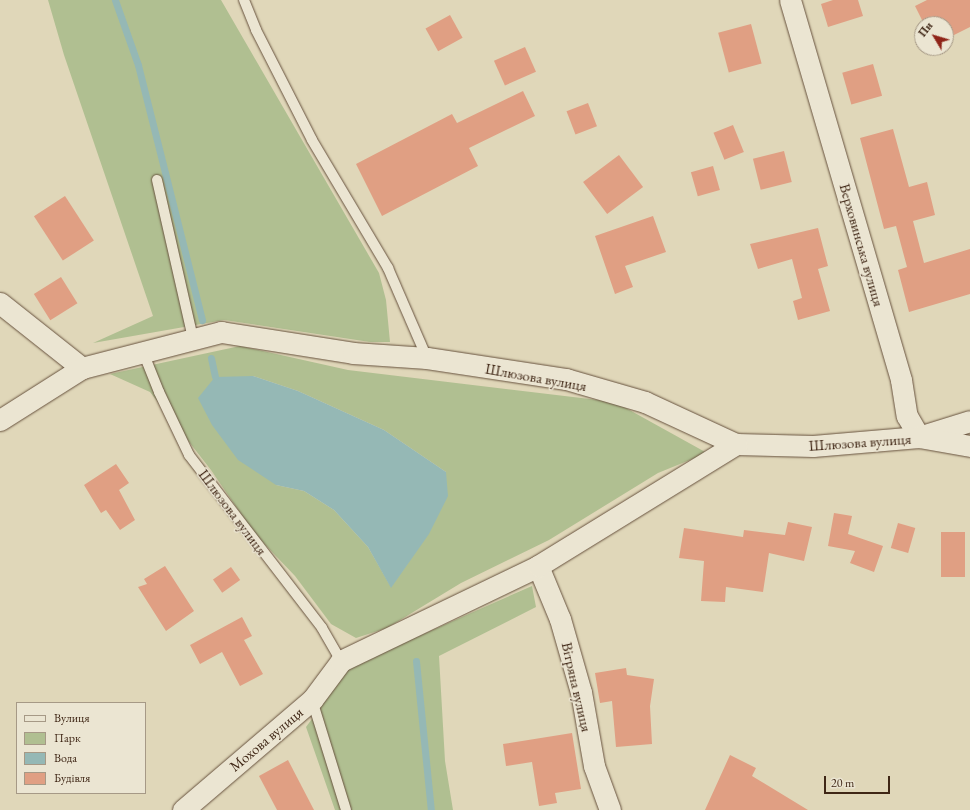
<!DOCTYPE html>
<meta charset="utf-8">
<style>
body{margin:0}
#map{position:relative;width:970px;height:810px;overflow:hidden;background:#e0d7b9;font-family:"EB Garamond",serif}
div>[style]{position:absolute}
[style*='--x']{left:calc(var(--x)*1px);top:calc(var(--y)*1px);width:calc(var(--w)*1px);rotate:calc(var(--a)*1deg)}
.green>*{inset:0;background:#b0bf91}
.water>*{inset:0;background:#95b8b5}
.stream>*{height:7px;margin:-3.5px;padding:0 3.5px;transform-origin:3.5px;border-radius:3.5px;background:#95b8b5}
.building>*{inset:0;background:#e09f83;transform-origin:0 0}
.roads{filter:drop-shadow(0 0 1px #67523e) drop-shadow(0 0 1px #67523e)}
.lane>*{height:10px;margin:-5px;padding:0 5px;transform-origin:5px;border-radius:5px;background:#ebe5d2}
.street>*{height:21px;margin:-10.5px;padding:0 10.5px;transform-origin:10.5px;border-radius:10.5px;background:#ebe5d2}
span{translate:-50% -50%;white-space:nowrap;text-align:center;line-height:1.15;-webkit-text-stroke:3px #ebe5d2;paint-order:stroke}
.street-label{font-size:15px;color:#3f2615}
.legend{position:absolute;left:16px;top:702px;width:130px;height:92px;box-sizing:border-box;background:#ebe5d2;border:1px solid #a69986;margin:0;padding:5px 7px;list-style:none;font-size:12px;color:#3f2615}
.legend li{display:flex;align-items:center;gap:8px;height:20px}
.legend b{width:20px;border:1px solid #a69986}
.north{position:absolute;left:914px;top:16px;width:40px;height:40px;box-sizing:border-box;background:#ebe5d2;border:1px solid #a69986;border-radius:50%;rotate:308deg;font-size:11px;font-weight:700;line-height:16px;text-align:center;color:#3f2615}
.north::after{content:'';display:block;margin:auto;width:14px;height:18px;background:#8f2418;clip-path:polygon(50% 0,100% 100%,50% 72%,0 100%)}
.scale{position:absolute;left:824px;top:776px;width:66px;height:18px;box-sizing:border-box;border:2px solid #3f2615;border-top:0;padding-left:5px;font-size:12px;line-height:14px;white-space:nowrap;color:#3f2615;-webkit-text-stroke:3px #ebe5d2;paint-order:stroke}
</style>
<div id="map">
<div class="green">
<div style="clip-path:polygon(48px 0,221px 0,379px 273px,386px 300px,390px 342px,370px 342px,224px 320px,93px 343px,153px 316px,64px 55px)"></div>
<div style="clip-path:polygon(evenodd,240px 346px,348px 370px,615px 402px,707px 453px,658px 473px,549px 540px,461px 583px,387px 628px,356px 638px,331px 624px,295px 576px,254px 533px,211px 470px,150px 392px,110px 374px,240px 346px,253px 376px,298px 391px,384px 430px,446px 472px,408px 563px,391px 587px,368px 547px,334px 510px,304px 491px,276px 485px,253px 376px)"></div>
<div style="clip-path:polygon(532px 586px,536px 607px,439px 656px,445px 761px,453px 810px,335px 810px,306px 727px,351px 666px)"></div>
</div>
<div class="water">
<div style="clip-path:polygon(253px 376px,298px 391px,384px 430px,446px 472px,448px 496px,429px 534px,391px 588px,368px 547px,334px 510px,304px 491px,276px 485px,238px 460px,212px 425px,198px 398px,215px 377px)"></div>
</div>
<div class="stream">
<div style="--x:115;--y:0;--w:69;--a:70.5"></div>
<div style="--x:138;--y:65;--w:263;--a:75.9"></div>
<div style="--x:211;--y:358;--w:19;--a:78"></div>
<div style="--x:416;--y:661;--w:150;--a:84.3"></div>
</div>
<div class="building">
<div style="clip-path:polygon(833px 0,858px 0,863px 16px,828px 27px,821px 4px)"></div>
<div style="clip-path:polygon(927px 0,970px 0,970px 27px,946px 39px,946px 24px,924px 24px,915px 6px)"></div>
<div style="left:450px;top:15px;width:26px;height:28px;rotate:61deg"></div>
<div style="left:751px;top:24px;width:41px;height:34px;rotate:75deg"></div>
<div style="left:525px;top:47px;width:27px;height:34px;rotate:66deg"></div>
<div style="left:873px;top:64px;width:33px;height:32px;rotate:74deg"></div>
<div style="clip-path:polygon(523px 91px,535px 116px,469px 148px,478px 166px,382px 216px,356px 164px,452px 114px,457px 123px)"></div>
<div style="left:588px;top:103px;width:25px;height:23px;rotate:69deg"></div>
<div style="left:733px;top:125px;width:29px;height:21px;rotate:68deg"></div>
<div style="clip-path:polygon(893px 129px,909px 187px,927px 182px,935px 215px,913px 221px,924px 263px,970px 249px,970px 294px,909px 312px,898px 270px,907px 267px,896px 226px,884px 229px,860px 138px)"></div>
<div style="left:784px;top:151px;width:32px;height:32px;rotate:76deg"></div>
<div style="left:619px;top:155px;width:40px;height:45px;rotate:53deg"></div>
<div style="left:713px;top:166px;width:25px;height:23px;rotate:74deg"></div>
<div style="left:65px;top:196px;width:53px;height:37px;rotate:57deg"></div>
<div style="clip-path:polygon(653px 216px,666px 252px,625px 266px,633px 287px,615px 294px,595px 236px)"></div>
<div style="clip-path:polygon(818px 228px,828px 266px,818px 269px,830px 311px,798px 320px,793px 301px,802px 298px,792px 259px,758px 269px,750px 244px)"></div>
<div style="left:61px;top:277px;width:31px;height:32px;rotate:58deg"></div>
<div style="clip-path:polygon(116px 464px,129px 483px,119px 490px,135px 520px,120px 530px,106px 510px,101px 513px,84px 485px)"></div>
<div style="clip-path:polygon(834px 513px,852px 516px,848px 534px,883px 546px,874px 572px,850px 563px,855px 551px,828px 546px)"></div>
<div style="clip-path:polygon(788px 522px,812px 527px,804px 561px,769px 553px,763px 592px,726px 587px,725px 602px,701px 601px,704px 561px,679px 558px,684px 528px,743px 537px,744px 530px,785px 535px)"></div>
<div style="left:898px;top:523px;width:18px;height:26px;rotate:16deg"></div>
<div style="left:941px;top:532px;width:24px;height:45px"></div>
<div style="clip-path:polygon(165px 566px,194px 611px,166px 631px,138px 587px,147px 584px,144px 579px)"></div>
<div style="left:231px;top:567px;width:16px;height:22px;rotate:55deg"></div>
<div style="clip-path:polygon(242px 617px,252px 636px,244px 640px,263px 674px,240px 686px,222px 652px,200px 664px,190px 645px)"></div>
<div style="clip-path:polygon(626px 668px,627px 675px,654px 679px,650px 706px,652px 744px,616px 747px,612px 701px,600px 703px,595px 673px)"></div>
<div style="clip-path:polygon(572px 733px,581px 789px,555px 793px,557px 803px,539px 806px,532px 762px,506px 766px,503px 744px)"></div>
<div style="clip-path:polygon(730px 755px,756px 768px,752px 776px,808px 810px,705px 810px)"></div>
<div style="clip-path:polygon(288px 760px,314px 810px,277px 810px,259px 776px)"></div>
</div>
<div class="roads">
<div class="lane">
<div style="--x:244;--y:0;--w:32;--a:68"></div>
<div style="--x:256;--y:30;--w:123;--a:63"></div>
<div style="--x:312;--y:140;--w:149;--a:59.3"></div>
<div style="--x:388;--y:268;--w:98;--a:66.6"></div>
<div style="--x:157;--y:180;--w:163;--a:77.2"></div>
<div style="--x:143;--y:352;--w:43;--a:68.2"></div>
<div style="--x:159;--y:392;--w:70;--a:64.5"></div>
<div style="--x:189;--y:455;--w:218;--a:52.4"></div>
<div style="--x:322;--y:628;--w:38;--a:60"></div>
<div style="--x:312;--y:700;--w:115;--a:72.8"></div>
</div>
<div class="street">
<div style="--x:790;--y:0;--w:396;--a:73.7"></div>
<div style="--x:901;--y:380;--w:36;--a:81"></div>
<div style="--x:907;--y:416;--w:24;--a:60"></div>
<div style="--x:919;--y:437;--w:53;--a:-17.4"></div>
<div style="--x:0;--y:303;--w:105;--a:38.4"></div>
<div style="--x:0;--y:420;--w:97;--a:-32.4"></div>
<div style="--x:82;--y:368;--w:144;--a:-14.5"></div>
<div style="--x:221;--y:332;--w:134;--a:9"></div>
<div style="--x:353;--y:353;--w:74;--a:3.9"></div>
<div style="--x:427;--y:358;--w:141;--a:8.6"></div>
<div style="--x:566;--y:379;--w:82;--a:16.2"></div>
<div style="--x:645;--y:402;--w:100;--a:24.8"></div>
<div style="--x:736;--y:444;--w:77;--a:1.5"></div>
<div style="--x:813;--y:446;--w:106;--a:-4.9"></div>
<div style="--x:919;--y:437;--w:52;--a:10"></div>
<div style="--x:538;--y:566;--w:57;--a:67.5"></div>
<div style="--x:560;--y:619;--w:76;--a:74"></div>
<div style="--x:581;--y:692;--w:75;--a:80"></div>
<div style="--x:594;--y:766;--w:47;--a:70"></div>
<div style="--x:183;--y:810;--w:170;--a:-40.5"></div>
<div style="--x:312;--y:700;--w:49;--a:-53.4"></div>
<div style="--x:341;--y:661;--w:219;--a:-25.7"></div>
<div style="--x:538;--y:566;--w:233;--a:-31.6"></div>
</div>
</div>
<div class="street-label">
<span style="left:862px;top:245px;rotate:74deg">Верховинська вулиця</span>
<span style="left:536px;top:377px;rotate:10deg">Шлюзова вулиця</span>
<span style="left:860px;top:442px;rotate:-4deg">Шлюзова вулиця</span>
<span style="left:233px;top:512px;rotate:53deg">Шлюзова вулиця</span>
<span style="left:577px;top:687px;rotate:77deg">Вітряна вулиця</span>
<span style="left:266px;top:739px;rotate:-40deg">Мохова вулиця</span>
</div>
<ul class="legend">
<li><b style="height:5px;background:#ebe5d2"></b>Вулиця</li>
<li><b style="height:11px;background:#b0bf91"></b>Парк</li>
<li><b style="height:11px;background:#95b8b5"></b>Вода</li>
<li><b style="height:11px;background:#e09f83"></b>Будівля</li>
</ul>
<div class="north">Пн</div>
<div class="scale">20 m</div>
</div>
